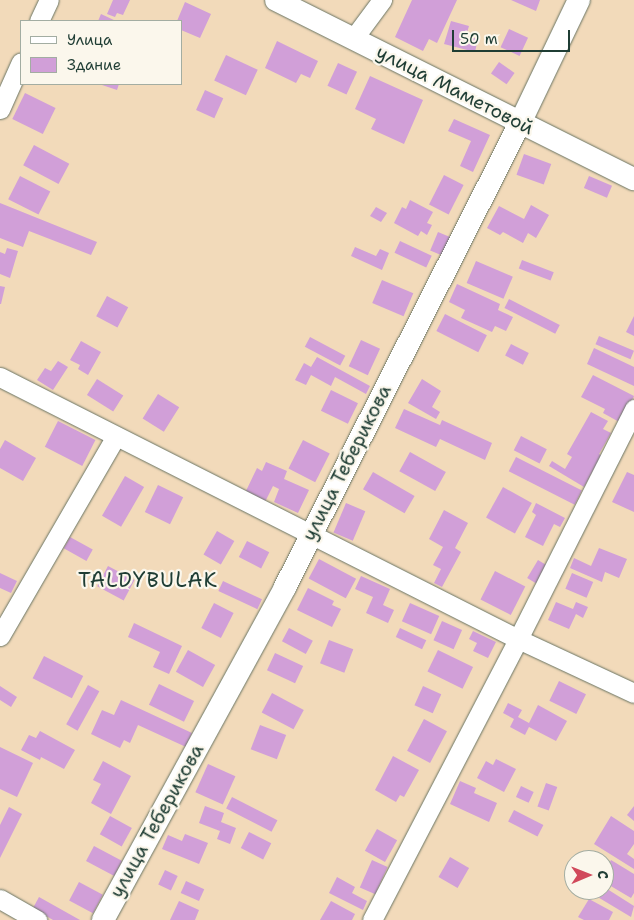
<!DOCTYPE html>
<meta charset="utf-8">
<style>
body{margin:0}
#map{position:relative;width:634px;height:920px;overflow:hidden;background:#f2daba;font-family:"Shantell Sans",sans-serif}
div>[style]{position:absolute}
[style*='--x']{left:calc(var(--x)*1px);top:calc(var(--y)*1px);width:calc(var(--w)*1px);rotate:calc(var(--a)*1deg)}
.building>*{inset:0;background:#d19fd8;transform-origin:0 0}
.roads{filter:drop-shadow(0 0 1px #697463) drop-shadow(0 0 1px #697463)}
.minor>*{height:19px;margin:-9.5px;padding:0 9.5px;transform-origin:9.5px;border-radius:9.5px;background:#fff}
.tertiary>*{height:22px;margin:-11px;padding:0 11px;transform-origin:11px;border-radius:11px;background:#fff}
span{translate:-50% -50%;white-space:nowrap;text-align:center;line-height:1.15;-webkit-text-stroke:4.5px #fbf7ec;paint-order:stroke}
.street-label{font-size:19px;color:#1f3d34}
.quarter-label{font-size:21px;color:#1f3d34;letter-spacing:1px}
.legend{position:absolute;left:20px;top:20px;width:162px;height:65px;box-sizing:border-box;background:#fbf7ec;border:1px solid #a3ada2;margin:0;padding:6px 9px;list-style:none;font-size:15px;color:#1f3d34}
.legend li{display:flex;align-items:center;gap:10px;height:25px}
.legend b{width:25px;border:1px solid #a3ada2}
.north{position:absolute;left:564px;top:850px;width:50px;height:50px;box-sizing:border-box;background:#fbf7ec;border:1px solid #a3ada2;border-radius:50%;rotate:89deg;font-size:14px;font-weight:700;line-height:20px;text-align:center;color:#1f3d34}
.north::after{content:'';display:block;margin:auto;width:18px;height:22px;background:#d1495b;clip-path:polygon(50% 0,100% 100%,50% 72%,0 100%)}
.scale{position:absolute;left:452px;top:30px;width:118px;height:22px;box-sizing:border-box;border:2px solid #1f3d34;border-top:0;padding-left:6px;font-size:15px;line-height:18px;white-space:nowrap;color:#1f3d34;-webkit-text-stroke:4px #fbf7ec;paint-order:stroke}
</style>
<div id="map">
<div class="building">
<div style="clip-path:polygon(113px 0,130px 0,123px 15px,117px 13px,115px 17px,107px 14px)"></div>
<div style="clip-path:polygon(412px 0,457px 0,437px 43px,429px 39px,423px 51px,395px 37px)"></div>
<div style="clip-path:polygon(511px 0,540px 0,536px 11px)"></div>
<div style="clip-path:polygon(185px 2px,211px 14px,200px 38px,181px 30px,181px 21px,177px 21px)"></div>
<div style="clip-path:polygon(101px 14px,116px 21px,98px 21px)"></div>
<div style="clip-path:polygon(451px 21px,469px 26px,466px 36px,478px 39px,475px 52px,444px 44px)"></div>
<div style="left:509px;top:29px;width:21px;height:20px;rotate:25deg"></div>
<div style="clip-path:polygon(277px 41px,318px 61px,310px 78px,301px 74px,296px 83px,265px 68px)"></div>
<div style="left:226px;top:55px;width:35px;height:28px;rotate:25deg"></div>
<div style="left:499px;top:62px;width:19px;height:14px;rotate:35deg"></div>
<div style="left:338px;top:63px;width:21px;height:25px;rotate:25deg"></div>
<div style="clip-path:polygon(370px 76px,423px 100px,404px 144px,371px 129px,376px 119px,355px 109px)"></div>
<div style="clip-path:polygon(99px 84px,119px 84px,117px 90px)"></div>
<div style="left:205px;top:90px;width:20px;height:22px;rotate:24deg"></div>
<div style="left:25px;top:93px;width:34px;height:29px;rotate:26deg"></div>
<div style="clip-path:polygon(454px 119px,490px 135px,473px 172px,460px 166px,471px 141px,448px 131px)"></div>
<div style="left:34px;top:145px;width:40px;height:23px;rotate:28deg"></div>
<div style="left:524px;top:154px;width:29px;height:22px;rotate:20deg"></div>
<div style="left:444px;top:175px;width:22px;height:33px;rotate:27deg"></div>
<div style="left:20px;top:176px;width:34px;height:26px;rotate:27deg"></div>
<div style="left:589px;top:176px;width:25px;height:13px;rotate:23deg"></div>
<div style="clip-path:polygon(410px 200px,433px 212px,427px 223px,432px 225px,427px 235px,421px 231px,418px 236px,394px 223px,402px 207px,406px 209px)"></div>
<div style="clip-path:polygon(0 203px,97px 242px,91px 255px,29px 231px,23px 247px,0 238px)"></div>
<div style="clip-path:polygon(531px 205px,549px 215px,536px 238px,528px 233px,523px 243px,503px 232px,500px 235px,487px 228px,499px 206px,524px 219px)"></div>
<div style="clip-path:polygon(376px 207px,387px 213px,381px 222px,370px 216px)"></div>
<div style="left:438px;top:232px;width:13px;height:20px;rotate:23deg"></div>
<div style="left:400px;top:241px;width:35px;height:13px;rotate:25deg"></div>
<div style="clip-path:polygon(355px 247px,376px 256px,380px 249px,389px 253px,382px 270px,351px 256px)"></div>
<div style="clip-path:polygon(7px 248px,18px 251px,10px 278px,0 274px,0 252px,5px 254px)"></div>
<div style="left:522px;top:260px;width:34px;height:9px;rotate:21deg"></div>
<div style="left:476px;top:261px;width:40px;height:24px;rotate:23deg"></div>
<div style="left:382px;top:280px;width:34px;height:25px;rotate:23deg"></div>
<div style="clip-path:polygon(457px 284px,500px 304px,498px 310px,513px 317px,506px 331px,495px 326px,492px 332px,461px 318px,465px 310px,449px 302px)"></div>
<div style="clip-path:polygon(0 286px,5px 287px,1px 304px,0 304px)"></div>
<div style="left:107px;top:296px;width:24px;height:23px;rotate:28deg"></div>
<div style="left:509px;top:299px;width:57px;height:10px;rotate:27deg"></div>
<div style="left:445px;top:314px;width:47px;height:19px;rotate:27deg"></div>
<div style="clip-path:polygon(634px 316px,634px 336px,626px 332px)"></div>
<div style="left:599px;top:336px;width:38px;height:9px;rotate:23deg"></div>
<div style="left:310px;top:337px;width:40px;height:11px;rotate:28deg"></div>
<div style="left:361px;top:340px;width:21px;height:29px;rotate:25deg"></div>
<div style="clip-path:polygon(81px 341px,101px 352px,88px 375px,78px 369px,80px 365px,70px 360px)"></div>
<div style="left:511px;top:344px;width:20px;height:13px;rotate:27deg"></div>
<div style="clip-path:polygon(594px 348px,634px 367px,634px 386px,587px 364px)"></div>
<div style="clip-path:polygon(317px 357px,370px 386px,366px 394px,335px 377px,331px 386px,311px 375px,306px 385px,295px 380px,304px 363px,311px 367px)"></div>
<div style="clip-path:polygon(58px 361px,68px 367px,53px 390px,37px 380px,45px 368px,51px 371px)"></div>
<div style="clip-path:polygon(593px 375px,634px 396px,621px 423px,603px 413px,605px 409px,581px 397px)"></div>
<div style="left:97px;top:379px;width:31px;height:19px;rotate:32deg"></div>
<div style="clip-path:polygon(422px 379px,441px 391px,432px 407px,440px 412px,436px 419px,408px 403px)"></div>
<div style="left:331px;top:390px;width:30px;height:23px;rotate:26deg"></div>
<div style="left:158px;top:394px;width:25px;height:29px;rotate:32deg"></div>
<div style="clip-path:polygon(404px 409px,440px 425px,442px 420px,492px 443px,485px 460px,440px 439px,436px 447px,395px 428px)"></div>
<div style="clip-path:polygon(591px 412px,608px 421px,603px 429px,611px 433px,599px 454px,607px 459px,594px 469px,584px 487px,549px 466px,552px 461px,565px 469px,572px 457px,567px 454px)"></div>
<div style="left:58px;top:421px;width:42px;height:29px;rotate:27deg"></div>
<div style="left:521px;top:436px;width:29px;height:16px;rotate:27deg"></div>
<div style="clip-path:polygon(5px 440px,36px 458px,23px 481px,0 468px,0 449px)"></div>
<div style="left:303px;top:440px;width:30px;height:32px;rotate:27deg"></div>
<div style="left:410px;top:452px;width:41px;height:22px;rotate:29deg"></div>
<div style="left:516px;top:457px;width:74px;height:16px;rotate:27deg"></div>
<div style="clip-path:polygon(266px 462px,287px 471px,284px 479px,309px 490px,298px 513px,274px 502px,279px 489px,273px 486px,265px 502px,245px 493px,257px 468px,262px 471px)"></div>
<div style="left:373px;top:472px;width:48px;height:20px;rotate:30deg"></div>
<div style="clip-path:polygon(627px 472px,634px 475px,634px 512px,612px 502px)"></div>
<div style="left:125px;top:476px;width:22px;height:46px;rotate:30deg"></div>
<div style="left:158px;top:485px;width:28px;height:30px;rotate:26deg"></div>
<div style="left:503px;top:487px;width:33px;height:35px;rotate:29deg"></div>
<div style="left:346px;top:503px;width:21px;height:32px;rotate:23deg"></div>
<div style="clip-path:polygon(536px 503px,565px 518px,560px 527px,554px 524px,543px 546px,525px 537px,536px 515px,532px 512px)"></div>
<div style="clip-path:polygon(444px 510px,468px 523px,455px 548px,461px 552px,442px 587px,434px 583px,441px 569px,433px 565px,443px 547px,429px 539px)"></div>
<div style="left:217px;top:531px;width:20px;height:27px;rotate:30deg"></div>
<div style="left:70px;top:537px;width:26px;height:13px;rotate:29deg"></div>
<div style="left:247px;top:541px;width:25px;height:18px;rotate:27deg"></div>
<div style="clip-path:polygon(599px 548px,627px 559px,619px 578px,605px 572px,602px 582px,570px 568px,574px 558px,591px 566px)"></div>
<div style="left:319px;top:559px;width:42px;height:22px;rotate:28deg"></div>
<div style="left:538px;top:560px;width:12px;height:21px;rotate:31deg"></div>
<div style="left:108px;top:566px;width:30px;height:23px;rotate:28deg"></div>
<div style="left:495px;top:571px;width:34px;height:32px;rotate:27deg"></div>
<div style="clip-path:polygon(0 573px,17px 581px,11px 593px,0 588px)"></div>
<div style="left:572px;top:573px;width:23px;height:17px;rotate:23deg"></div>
<div style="clip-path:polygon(361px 576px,390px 589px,383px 605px,394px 610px,388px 623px,366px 613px,373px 597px,355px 589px)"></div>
<div style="left:223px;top:581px;width:43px;height:11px;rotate:25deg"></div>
<div style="clip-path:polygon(308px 588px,334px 601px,332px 605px,341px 609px,332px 627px,297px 610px)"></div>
<div style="clip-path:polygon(556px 602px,573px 609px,576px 602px,588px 607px,583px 618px,576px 614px,569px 629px,548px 620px)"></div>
<div style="left:214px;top:603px;width:22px;height:28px;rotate:27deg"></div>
<div style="left:410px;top:603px;width:32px;height:20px;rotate:24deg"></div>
<div style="left:442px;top:621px;width:22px;height:21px;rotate:24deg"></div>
<div style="clip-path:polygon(134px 623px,182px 646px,169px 674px,153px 667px,160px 652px,128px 637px)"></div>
<div style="left:289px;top:628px;width:27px;height:15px;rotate:28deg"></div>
<div style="left:400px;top:628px;width:29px;height:10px;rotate:25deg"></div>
<div style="clip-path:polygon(473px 631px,496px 642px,488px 658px,473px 651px,477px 643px,469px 639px)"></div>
<div style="left:329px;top:640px;width:26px;height:25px;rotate:21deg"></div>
<div style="left:188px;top:650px;width:31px;height:25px;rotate:29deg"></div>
<div style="left:438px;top:650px;width:39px;height:24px;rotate:26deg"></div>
<div style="left:275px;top:653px;width:31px;height:19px;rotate:25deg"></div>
<div style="left:44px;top:656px;width:44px;height:25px;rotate:27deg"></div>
<div style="left:559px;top:681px;width:30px;height:22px;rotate:26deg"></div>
<div style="left:159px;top:684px;width:39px;height:23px;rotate:26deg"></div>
<div style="left:88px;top:685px;width:13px;height:45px;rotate:29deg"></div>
<div style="clip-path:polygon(0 686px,17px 697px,11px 707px,0 700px)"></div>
<div style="left:423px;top:686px;width:20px;height:21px;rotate:24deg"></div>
<div style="left:272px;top:693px;width:36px;height:22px;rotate:28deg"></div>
<div style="clip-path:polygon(121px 700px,192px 733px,186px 747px,138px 725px,130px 743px,124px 740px,120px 748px,91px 734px,102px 710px,114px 715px)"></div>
<div style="clip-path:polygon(508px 703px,522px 710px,518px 717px,529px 723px,538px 705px,567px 721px,556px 741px,529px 727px,525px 735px,510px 727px,514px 719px,503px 713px)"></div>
<div style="left:424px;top:719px;width:26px;height:36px;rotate:28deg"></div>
<div style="left:260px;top:725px;width:28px;height:26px;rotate:21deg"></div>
<div style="clip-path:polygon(40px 731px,75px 750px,64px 769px,41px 757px,40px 760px,21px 750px,29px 735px,36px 738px)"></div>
<div style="clip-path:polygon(0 747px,33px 763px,17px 797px,0 789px)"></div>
<div style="clip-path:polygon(393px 756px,419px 770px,404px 797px,400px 795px,396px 802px,375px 790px)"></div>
<div style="clip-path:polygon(496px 759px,516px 769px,504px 792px,477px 778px,486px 761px,493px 765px)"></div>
<div style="clip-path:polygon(103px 761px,131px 776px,111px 814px,91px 803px,101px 784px,93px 780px)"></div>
<div style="left:208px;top:764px;width:30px;height:31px;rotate:24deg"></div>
<div style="clip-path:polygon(460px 781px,476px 788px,474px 793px,497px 803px,489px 822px,450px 804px)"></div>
<div style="left:546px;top:783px;width:12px;height:25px;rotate:20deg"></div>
<div style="left:521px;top:786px;width:14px;height:12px;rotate:25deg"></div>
<div style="left:232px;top:797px;width:51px;height:13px;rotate:27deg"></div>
<div style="clip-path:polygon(205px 806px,224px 813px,221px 822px,236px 828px,230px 844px,217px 839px,220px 831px,199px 823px)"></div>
<div style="clip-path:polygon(634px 806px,634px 821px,627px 815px)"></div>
<div style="clip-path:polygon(9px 807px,22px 814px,0 858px,0 825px)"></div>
<div style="left:514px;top:810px;width:33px;height:13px;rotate:27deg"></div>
<div style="left:110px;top:816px;width:25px;height:21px;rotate:29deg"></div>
<div style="clip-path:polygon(611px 816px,634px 831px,634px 844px,627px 854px,634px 859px,634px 869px,594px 844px)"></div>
<div style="left:377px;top:829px;width:23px;height:25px;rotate:29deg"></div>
<div style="left:249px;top:832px;width:25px;height:18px;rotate:27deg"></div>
<div style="clip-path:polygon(185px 834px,208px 843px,199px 864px,162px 849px,168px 835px,182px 841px)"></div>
<div style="left:94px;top:846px;width:32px;height:17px;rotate:28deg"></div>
<div style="left:450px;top:857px;width:22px;height:23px;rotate:30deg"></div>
<div style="left:372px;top:860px;width:17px;height:30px;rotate:24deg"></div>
<div style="clip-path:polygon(611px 860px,634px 874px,634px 893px,631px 898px,604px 882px,604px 872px)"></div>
<div style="left:165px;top:870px;width:14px;height:16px;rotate:25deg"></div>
<div style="clip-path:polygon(337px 877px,355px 887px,352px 893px,367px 901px,363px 910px,329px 893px)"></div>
<div style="left:186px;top:881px;width:20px;height:13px;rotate:24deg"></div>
<div style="left:79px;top:882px;width:27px;height:21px;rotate:28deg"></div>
<div style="clip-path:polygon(604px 887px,634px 906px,631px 917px,596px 896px)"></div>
<div style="clip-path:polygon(39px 897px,80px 920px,53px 920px,33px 908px)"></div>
<div style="clip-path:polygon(589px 899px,613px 912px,609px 920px,584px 920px,578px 917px)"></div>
<div style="clip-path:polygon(179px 901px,199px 910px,195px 920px,170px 920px)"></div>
<div style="clip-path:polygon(331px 901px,355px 914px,352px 920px,320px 920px)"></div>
</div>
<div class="roads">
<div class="minor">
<div style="--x:39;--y:21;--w:23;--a:-65"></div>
<div style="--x:353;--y:39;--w:49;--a:-53.4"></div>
<div style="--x:0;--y:109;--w:51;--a:-65.9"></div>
<div style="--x:0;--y:377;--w:580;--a:26.83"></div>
<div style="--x:518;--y:639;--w:128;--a:25"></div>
<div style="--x:0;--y:636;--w:231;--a:-59.9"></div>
<div style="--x:0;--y:899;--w:43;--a:29.6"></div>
<div style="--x:372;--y:920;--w:317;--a:-62.5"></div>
<div style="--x:518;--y:639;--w:258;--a:-63.2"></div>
</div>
<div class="tertiary">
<div style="--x:276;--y:0;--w:400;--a:26.6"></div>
<div style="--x:103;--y:920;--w:379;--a:-61.3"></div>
<div style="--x:285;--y:587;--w:520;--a:-63.14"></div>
<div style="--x:520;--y:123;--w:136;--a:-64.4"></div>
</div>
</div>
<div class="street-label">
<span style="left:455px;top:90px;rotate:27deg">улица Маметовой</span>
<span style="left:347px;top:463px;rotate:-63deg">улица Теберикова</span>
<span style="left:157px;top:821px;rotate:-61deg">улица Теберикова</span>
</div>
<div class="quarter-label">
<span style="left:148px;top:580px">TALDYBULAK</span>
</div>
<ul class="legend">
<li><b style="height:6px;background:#fff"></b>Улица</li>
<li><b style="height:14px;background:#d19fd8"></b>Здание</li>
</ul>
<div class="north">С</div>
<div class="scale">50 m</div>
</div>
